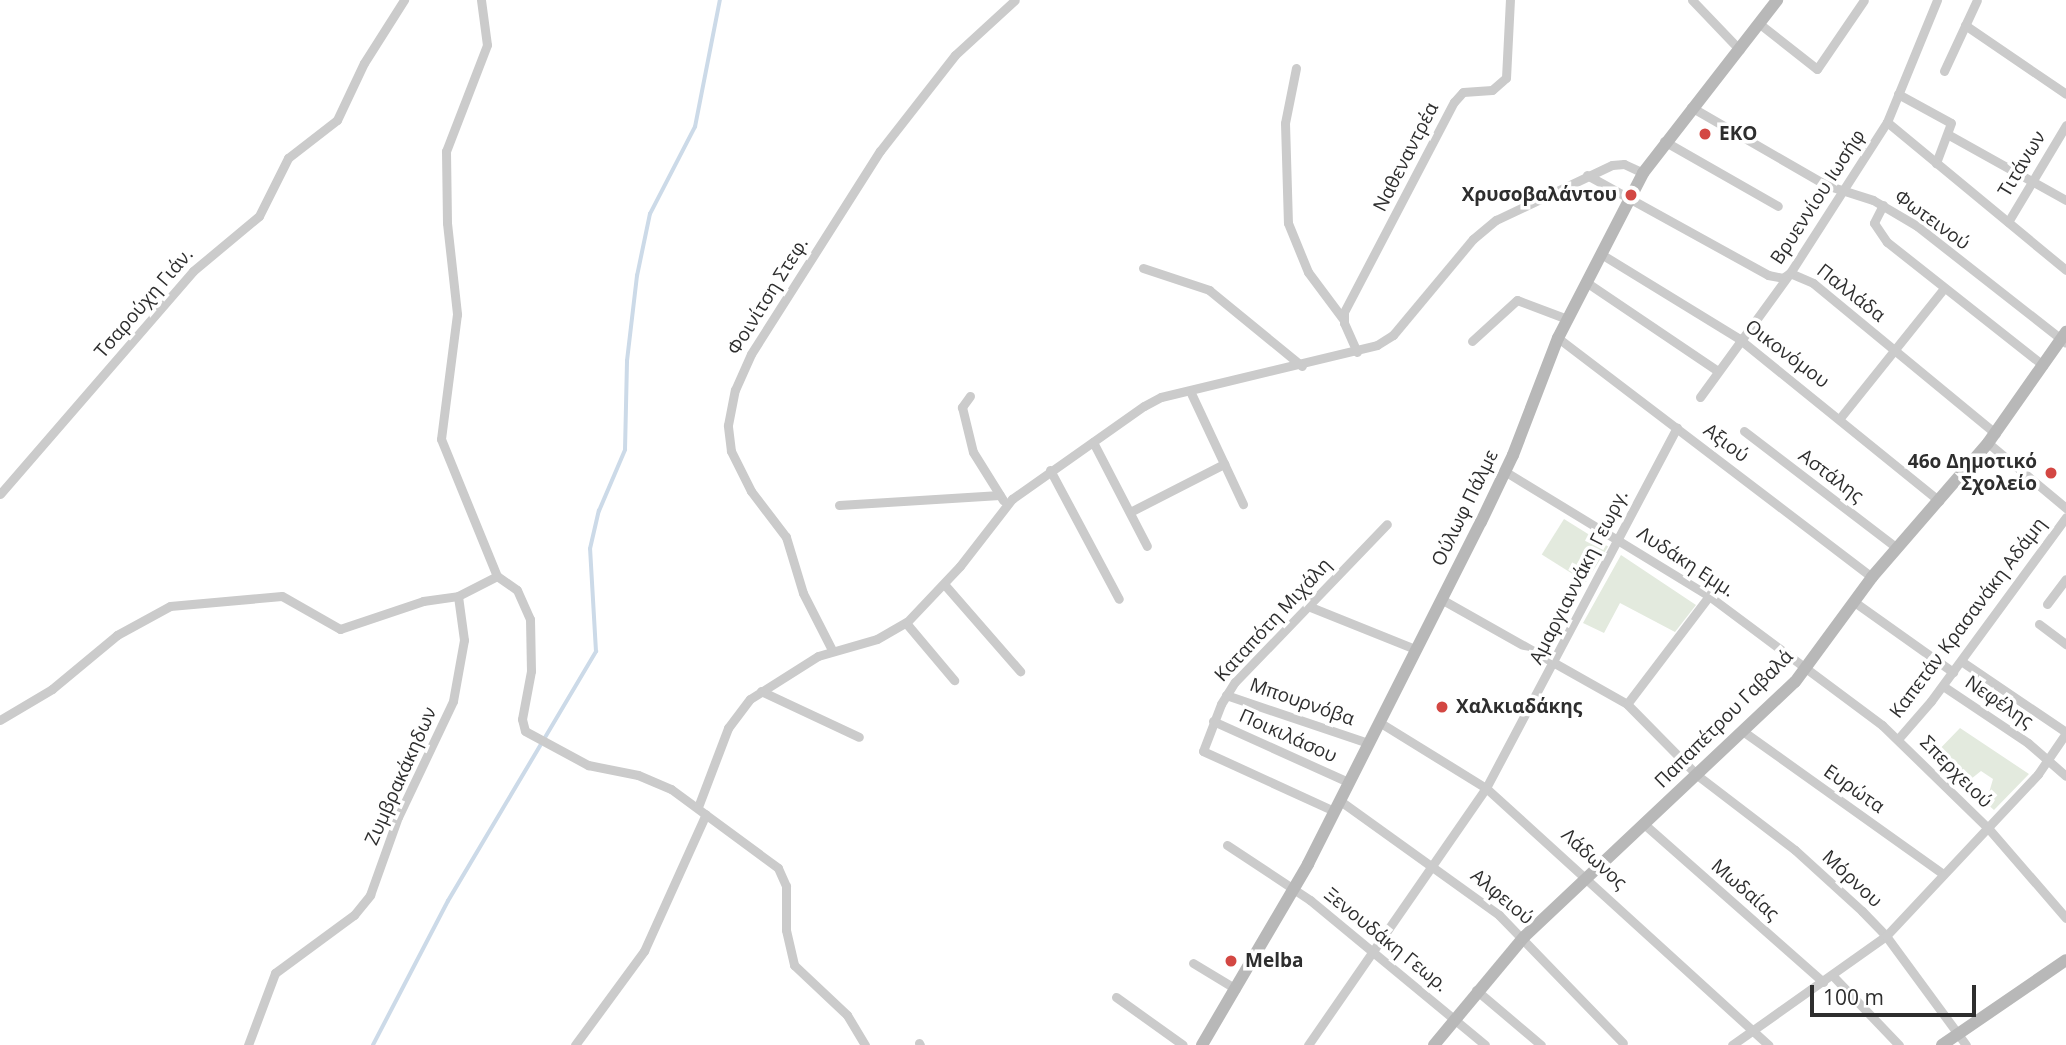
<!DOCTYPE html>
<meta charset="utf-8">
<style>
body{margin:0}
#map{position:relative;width:2066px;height:1045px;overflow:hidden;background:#fff;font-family:"Open Sans",sans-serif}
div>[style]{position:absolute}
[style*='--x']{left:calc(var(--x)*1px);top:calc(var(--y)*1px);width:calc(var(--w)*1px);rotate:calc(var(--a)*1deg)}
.green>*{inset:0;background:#e3eade;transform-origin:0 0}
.stream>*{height:3.5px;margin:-1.75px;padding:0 1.75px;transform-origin:1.75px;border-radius:1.75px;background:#ccdae8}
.street>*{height:9px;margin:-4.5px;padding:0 4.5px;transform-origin:4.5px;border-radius:4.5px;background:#cbcbcb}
.secondary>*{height:12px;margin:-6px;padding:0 6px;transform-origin:6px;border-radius:6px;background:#b8b8b8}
.dots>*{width:19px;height:19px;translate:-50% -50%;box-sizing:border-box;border:4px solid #fff;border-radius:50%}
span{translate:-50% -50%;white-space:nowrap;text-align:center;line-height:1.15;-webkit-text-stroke:7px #fff;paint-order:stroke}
.poi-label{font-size:19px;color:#2e2e2e;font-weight:700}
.left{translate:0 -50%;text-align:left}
.right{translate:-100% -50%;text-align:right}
.street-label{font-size:19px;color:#2e2e2e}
.scale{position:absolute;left:1810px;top:985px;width:166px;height:32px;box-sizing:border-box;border:4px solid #2e2e2e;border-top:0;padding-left:9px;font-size:21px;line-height:24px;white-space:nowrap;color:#2e2e2e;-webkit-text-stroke:5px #fff;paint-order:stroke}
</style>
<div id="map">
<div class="green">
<div style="left:1564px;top:519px;width:52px;height:42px;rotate:32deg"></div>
<div style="clip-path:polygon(1621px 555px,1696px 605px,1675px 632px,1620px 603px,1604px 633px,1583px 623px)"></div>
<div style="clip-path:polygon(1960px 728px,2029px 774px,1994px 810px,1986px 803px,1993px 779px,1981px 771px,1961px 787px,1930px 759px)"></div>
</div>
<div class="stream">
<div style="--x:373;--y:1045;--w:162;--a:-62.5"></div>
<div style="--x:448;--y:901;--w:290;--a:-59.3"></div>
<div style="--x:596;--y:652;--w:103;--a:-93.3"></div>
<div style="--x:590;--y:549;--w:39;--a:-77"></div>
<div style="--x:599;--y:511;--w:66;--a:-66.9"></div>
<div style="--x:625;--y:450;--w:89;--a:-88.7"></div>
<div style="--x:627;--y:361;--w:86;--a:-83.3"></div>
<div style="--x:637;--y:276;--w:63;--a:-78.2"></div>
<div style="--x:650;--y:214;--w:98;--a:-62.7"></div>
<div style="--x:695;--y:127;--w:129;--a:-78.9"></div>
</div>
<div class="street">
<div style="--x:481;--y:0;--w:45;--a:82.4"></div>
<div style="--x:487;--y:45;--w:114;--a:111.1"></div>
<div style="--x:446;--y:151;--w:72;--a:89.2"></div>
<div style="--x:447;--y:223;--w:92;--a:83.7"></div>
<div style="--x:457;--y:314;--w:126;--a:97.3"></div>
<div style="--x:441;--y:439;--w:148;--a:67.8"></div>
<div style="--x:1692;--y:0;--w:69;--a:46.2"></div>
<div style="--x:1761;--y:25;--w:71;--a:38.2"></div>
<div style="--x:1817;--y:69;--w:83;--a:-55.7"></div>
<div style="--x:1965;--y:25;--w:122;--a:34.3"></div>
<div style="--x:1296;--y:68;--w:56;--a:101.3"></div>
<div style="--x:1285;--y:123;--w:100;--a:88.3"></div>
<div style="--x:1288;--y:223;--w:53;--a:67.8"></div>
<div style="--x:1308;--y:272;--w:59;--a:53.3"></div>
<div style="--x:1944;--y:71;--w:78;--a:-65.1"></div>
<div style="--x:1898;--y:94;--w:60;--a:28.7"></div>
<div style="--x:1951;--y:123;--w:43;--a:110.6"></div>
<div style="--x:1691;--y:107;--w:156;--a:30"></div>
<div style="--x:1826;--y:185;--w:49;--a:17.7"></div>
<div style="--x:1873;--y:200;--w:51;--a:30.6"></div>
<div style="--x:1917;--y:226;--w:189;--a:38.1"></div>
<div style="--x:1887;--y:122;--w:232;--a:39.6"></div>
<div style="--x:1949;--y:135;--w:134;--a:29.1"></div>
<div style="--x:1664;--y:141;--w:131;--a:29.7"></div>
<div style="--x:1587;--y:175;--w:207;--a:28.9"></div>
<div style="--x:1768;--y:275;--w:15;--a:11"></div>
<div style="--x:1783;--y:278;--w:9;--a:-36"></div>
<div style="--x:1790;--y:273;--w:25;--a:23"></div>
<div style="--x:1813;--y:283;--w:237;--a:39.5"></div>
<div style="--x:1883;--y:205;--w:20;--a:117"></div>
<div style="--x:1874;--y:223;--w:23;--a:56"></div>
<div style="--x:1887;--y:242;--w:199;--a:38.3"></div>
<div style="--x:2008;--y:222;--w:113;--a:-59.1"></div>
<div style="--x:1601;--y:254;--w:161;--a:31.5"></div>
<div style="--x:1738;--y:338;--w:259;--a:39"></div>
<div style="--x:1143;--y:268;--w:70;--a:18.4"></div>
<div style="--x:1209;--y:290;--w:120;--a:39.3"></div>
<div style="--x:1586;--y:282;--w:159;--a:34"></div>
<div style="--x:1558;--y:338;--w:395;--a:37.3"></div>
<div style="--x:1472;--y:341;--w:61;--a:-42.3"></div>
<div style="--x:1517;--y:300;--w:53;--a:20.8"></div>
<div style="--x:1357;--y:352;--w:32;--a:-114"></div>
<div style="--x:1344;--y:323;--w:11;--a:-90"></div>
<div style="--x:1344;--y:312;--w:237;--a:-62.4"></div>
<div style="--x:1454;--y:102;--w:13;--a:-48"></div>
<div style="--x:1463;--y:92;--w:29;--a:-4"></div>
<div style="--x:1492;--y:90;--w:18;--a:-41"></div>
<div style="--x:1506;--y:78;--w:78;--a:-87.1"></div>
<div style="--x:1190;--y:391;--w:125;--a:64.9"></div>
<div style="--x:970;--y:396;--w:14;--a:126"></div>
<div style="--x:962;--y:407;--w:46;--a:76.3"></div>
<div style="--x:973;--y:452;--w:57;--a:58"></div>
<div style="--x:1700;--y:397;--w:153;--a:-54"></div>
<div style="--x:1790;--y:273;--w:179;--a:-57.3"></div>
<div style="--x:1887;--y:122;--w:132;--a:-67.7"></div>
<div style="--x:1840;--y:418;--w:166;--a:-51.3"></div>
<div style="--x:1744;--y:431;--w:193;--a:37.4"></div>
<div style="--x:1093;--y:442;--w:117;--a:62.6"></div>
<div style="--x:1988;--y:443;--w:102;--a:39.8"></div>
<div style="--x:1050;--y:470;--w:146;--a:61.9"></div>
<div style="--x:1506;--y:472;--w:238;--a:31.4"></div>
<div style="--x:1709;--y:596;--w:216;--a:36.7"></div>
<div style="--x:1882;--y:725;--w:148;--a:44.2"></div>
<div style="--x:1988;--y:828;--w:119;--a:49.1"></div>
<div style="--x:0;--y:494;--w:295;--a:-49.1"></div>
<div style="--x:193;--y:271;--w:86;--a:-39.8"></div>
<div style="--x:259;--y:216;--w:65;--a:-63.4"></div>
<div style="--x:288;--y:158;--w:62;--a:-37.8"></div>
<div style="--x:337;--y:120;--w:63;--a:-64.7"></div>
<div style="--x:364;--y:63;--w:75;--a:-57.6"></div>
<div style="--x:839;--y:505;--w:161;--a:-3.6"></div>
<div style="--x:1130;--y:512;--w:106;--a:-27.1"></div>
<div style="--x:497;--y:576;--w:24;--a:35"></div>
<div style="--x:517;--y:590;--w:32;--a:66"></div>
<div style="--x:530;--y:619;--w:52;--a:88.9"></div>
<div style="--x:531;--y:671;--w:49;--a:100.6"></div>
<div style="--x:522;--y:719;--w:12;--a:76"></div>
<div style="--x:525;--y:731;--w:72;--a:28.4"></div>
<div style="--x:588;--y:765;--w:51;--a:11.3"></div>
<div style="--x:638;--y:775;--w:36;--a:23"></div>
<div style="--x:671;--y:789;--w:133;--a:36.4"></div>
<div style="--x:778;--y:868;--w:20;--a:66"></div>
<div style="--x:786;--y:886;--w:44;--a:90"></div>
<div style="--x:786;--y:930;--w:36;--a:77"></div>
<div style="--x:794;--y:965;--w:73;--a:43.3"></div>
<div style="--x:847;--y:1015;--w:35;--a:59"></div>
<div style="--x:944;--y:584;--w:116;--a:48.9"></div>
<div style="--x:1441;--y:599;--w:214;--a:29.4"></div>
<div style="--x:1627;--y:704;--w:100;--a:45.4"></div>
<div style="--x:1697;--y:775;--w:123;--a:37.4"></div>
<div style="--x:1795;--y:850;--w:91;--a:42.3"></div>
<div style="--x:1862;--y:911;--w:35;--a:46"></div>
<div style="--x:1886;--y:936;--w:135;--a:53.7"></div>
<div style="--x:1853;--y:601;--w:123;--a:35.4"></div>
<div style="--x:2047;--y:604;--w:31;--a:-53"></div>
<div style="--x:1308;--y:606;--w:115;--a:21.9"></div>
<div style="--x:906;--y:623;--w:75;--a:49.9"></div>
<div style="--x:2039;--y:624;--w:34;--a:37"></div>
<div style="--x:832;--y:650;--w:64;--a:-117"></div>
<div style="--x:803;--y:593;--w:59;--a:-106.9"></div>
<div style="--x:786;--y:537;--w:58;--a:-127.3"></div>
<div style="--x:751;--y:491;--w:45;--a:-116.6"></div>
<div style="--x:731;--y:451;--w:26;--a:-97"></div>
<div style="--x:728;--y:425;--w:36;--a:-79"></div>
<div style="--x:735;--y:390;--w:39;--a:-66"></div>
<div style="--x:751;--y:354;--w:241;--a:-57.6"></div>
<div style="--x:880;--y:151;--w:122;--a:-52"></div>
<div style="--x:955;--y:55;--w:81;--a:-42.5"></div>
<div style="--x:1961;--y:661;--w:127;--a:34.1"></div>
<div style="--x:1943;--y:686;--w:102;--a:33.8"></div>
<div style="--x:2028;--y:743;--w:50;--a:41"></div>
<div style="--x:761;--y:691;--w:108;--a:25.1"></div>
<div style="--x:1226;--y:695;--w:150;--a:18.7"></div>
<div style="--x:1627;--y:704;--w:136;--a:-52.8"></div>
<div style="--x:0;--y:720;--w:61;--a:-30.8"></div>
<div style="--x:52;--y:689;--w:85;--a:-39.7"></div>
<div style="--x:117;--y:635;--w:60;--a:-28.7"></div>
<div style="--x:170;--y:606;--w:112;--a:-5.1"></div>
<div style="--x:282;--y:596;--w:67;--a:29.6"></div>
<div style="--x:340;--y:629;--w:88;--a:-18.6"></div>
<div style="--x:423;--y:601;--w:35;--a:-8"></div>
<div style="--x:458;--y:596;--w:44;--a:-27.1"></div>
<div style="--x:1213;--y:721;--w:148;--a:24.3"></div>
<div style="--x:1379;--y:722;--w:126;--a:31.7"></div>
<div style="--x:1486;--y:788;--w:382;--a:42.3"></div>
<div style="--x:1744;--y:732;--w:244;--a:35.5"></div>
<div style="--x:1898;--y:739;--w:50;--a:-49"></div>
<div style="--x:1931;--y:701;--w:228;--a:-53.7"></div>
<div style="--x:1339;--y:800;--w:197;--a:35.7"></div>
<div style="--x:1499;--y:915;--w:178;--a:45.9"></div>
<div style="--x:698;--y:807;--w:85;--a:-69.2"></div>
<div style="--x:728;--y:728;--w:36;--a:-53"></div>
<div style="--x:750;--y:699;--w:80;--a:-32.3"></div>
<div style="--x:818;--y:656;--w:61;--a:-16.1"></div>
<div style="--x:877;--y:639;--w:34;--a:-30"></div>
<div style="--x:907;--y:622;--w:77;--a:-46.6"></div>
<div style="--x:960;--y:566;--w:85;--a:-52.2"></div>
<div style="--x:1012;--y:499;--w:161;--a:-35.2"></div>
<div style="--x:1144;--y:406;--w:19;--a:-28"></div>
<div style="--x:1161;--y:397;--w:222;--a:-13.5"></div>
<div style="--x:1377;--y:345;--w:19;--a:-32"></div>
<div style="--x:1393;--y:335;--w:125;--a:-50.2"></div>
<div style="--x:1473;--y:239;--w:30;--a:-40"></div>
<div style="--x:1496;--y:220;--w:128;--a:-25.4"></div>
<div style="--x:1612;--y:165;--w:12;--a:-5"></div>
<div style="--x:1624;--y:164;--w:21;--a:25"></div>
<div style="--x:1334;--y:811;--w:144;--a:-155.4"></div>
<div style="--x:1203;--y:751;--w:50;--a:-69"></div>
<div style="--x:1221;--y:704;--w:26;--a:-58"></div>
<div style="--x:1235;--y:682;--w:219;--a:-46.1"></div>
<div style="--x:1644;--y:824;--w:239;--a:41.4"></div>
<div style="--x:1227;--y:845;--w:100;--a:33.5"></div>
<div style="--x:1310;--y:900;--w:227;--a:39.6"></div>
<div style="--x:1193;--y:963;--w:50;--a:31.2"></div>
<div style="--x:1832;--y:975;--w:97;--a:46.3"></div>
<div style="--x:1476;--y:990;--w:85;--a:40.2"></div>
<div style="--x:1116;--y:997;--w:82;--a:35.6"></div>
<div style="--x:919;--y:1043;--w:2;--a:63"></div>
<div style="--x:248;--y:1045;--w:77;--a:-69.4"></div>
<div style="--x:275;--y:973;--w:98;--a:-36.3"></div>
<div style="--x:354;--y:915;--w:26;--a:-51"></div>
<div style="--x:370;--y:895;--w:83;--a:-70.3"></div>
<div style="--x:398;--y:817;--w:128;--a:-64.6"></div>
<div style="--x:453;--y:701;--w:62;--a:-79.8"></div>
<div style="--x:464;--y:640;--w:44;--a:-97.8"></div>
<div style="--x:575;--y:1045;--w:117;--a:-53.7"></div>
<div style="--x:644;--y:951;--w:150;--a:-65.7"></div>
<div style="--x:1308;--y:1045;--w:313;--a:-55.3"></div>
<div style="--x:1486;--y:788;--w:408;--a:-62.1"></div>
<div style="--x:1732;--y:1045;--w:189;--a:-35.3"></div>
<div style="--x:1886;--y:936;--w:222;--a:-46.8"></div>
<div style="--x:2038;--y:774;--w:50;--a:-55.7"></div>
</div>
<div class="secondary">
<div style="--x:1202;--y:1045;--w:210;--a:-59.6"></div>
<div style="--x:1308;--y:864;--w:383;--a:-63.2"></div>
<div style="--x:1481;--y:522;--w:74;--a:-64.5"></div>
<div style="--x:1513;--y:455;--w:125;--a:-69"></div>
<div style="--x:1558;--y:338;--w:186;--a:-62.7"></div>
<div style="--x:1643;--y:173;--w:219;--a:-52.2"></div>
<div style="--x:1434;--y:1045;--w:141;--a:-50.2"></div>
<div style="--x:1524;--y:937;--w:372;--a:-43.3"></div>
<div style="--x:1795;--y:682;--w:130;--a:-53.7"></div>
<div style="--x:1872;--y:577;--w:177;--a:-49.1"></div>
<div style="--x:1988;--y:443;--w:136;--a:-54.9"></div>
<div style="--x:1942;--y:1045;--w:150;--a:-34.4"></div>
</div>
<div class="dots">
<div style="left:1705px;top:134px;background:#d34743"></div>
<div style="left:1631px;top:195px;background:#d34743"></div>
<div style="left:2051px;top:473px;background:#d34743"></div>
<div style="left:1442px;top:707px;background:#d34743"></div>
<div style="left:1231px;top:961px;background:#d34743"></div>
</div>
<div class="poi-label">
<span class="left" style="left:1719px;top:134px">EKO</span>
<span class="right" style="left:1617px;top:195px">Χρυσοβαλάντου</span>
<span class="right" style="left:2037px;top:473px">46ο Δημοτικό<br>Σχολείο</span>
<span class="left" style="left:1456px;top:707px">Χαλκιαδάκης</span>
<span class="left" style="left:1245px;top:961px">Melba</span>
</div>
<div class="street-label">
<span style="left:1406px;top:157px;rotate:-63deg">Ναθεναντρέα</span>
<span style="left:2022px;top:164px;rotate:-59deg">Τιτάνων</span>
<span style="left:1818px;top:197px;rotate:-57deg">Βρυεννίου Ιωσήφ</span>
<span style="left:1932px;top:220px;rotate:36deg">Φωτεινού</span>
<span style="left:1851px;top:293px;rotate:38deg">Παλλάδα</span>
<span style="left:768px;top:296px;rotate:-58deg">Φοινίτση Στεφ.</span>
<span style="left:144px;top:303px;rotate:-49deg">Τσαρούχη Γιάν.</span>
<span style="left:1787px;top:354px;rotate:37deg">Οικονόμου</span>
<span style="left:1726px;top:443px;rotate:37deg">Αξιού</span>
<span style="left:1831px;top:476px;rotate:37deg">Αστάλης</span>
<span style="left:1465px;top:508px;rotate:-64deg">Ούλωφ Πάλμε</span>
<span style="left:1686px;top:562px;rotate:33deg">Λυδάκη Εμμ.</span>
<span style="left:1579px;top:577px;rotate:-63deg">Αμαργιαννάκη Γεωργ.</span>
<span style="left:1968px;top:618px;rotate:-53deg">Καπετάν Κρασανάκη Αδάμη</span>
<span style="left:1273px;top:620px;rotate:-47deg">Καταπότη Μιχάλη</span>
<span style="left:1302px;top:702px;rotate:19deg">Μπουρνόβα</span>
<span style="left:1999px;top:702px;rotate:34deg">Νεφέλης</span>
<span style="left:1724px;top:719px;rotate:-45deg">Παπαπέτρου Γαβαλά</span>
<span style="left:1288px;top:736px;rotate:24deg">Ποικιλάσου</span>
<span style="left:1956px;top:772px;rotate:45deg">Σπερχειού</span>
<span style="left:401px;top:776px;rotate:-66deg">Ζυμβρακάκηδων</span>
<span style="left:1854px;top:789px;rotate:35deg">Ευρώτα</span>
<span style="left:1594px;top:859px;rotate:42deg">Λάδωνος</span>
<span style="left:1852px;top:879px;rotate:43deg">Μόρνου</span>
<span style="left:1745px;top:890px;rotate:41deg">Μωδαίας</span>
<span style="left:1502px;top:897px;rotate:40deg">Αλφειού</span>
<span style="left:1386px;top:940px;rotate:39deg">Ξενουδάκη Γεωρ.</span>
</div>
<div class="scale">100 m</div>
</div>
